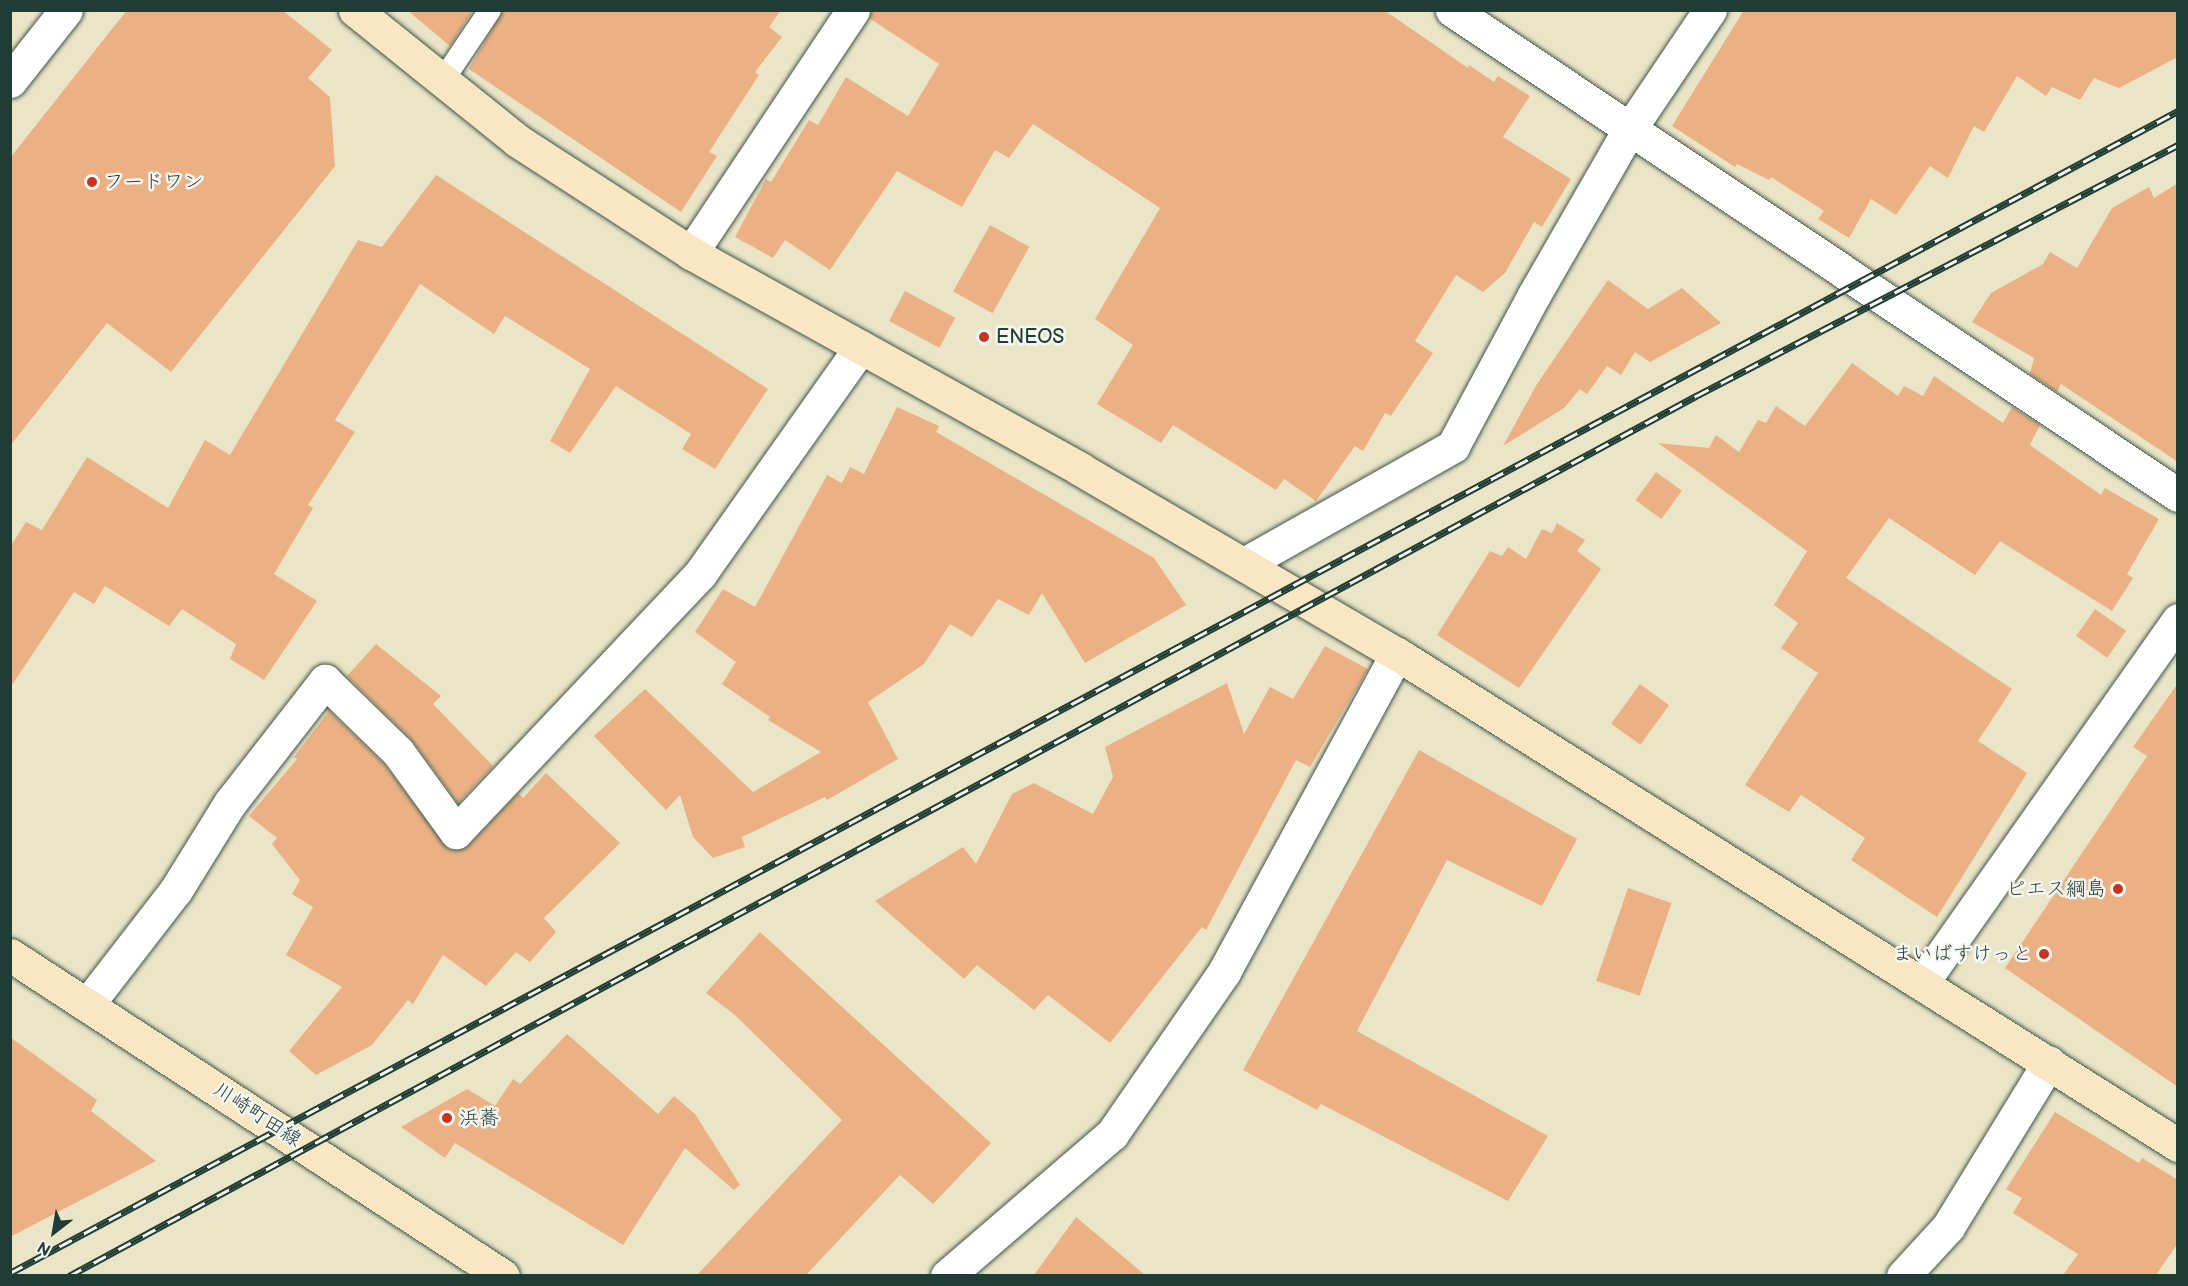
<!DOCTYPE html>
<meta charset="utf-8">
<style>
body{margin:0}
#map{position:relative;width:2188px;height:1286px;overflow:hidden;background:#ebe5c7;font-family:"Balsamiq Sans","Klee One",sans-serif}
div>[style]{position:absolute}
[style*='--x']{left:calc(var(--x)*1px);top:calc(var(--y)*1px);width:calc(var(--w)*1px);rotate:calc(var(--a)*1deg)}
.building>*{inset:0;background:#ebb184;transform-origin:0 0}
.roads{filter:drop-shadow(0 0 2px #3e564a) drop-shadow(0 0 2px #3e564a)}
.lane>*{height:22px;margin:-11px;padding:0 11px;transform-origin:11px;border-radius:11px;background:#fff}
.street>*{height:33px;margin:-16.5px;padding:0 16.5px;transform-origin:16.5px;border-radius:16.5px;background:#fff}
.secondary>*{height:33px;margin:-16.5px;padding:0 16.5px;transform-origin:16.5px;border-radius:16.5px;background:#f9e7c3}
.rail>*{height:7px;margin-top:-3.5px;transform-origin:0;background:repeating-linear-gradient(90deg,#f6f6f2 0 14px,#1f3d34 0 28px);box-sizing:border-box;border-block:2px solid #1f3d34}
.dots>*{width:16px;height:16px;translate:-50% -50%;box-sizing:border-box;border:3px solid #f6f6f2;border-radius:50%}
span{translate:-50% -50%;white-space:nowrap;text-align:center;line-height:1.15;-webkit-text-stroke:5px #f6f6f2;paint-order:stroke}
.poi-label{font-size:20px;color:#1f3d34}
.left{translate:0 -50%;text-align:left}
.right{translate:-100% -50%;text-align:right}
.street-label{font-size:20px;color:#1f3d34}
.frame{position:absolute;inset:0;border:12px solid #1f3d34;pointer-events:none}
.north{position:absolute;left:24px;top:1202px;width:60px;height:60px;-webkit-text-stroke:4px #f6f6f2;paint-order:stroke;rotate:211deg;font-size:16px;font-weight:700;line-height:24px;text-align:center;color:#1f3d34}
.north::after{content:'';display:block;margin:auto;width:21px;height:27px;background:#1f3d34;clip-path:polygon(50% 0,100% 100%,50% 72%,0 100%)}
</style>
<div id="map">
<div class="building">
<div style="clip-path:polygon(127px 10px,282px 10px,332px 50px,308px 78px,330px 97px,335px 166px,171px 372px,107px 323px,10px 446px,10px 158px)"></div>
<div style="clip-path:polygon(407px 10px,473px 10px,450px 46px)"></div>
<div style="clip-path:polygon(503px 10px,781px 10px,769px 27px,782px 37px,755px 72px,759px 75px,709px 152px,717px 156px,681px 212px,469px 69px)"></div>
<div style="clip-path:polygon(872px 10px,1384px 10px,1468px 68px,1469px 65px,1494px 82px,1498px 76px,1530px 96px,1503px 137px,1571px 179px,1542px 227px,1534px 222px,1505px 273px,1483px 292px,1456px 275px,1415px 341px,1433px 353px,1391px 416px,1385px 413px,1363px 451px,1355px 446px,1316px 501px,1284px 479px,1276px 490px,1173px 425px,1161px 443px,1097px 404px,1133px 345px,1095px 319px,1160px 208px,1033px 124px,1009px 158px,995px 150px,962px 207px,897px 171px,830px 270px,785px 240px,773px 258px,735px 237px,766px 179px,771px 182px,809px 120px,818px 125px,846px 77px,908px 116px,939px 64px,869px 18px)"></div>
<div style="clip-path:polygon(1744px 10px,2178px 10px,2178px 57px,2119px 88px,2094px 78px,2080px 100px,2052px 87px,2046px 96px,2017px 76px,1984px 132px,1974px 126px,1948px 178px,1930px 166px,1896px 215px,1871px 199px,1849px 238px,1818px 219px,1824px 211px,1771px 177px,1769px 180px,1737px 164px,1735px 167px,1672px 126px)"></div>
<div style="clip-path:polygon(436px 175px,768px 389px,715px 469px,682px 449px,691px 434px,616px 386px,570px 453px,550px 441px,590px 369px,505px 316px,494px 334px,420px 284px,335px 420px,355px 432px,308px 505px,313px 508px,274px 574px,317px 601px,264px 680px,230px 659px,236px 644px,182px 609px,169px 626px,105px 586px,94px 604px,74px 592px,10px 688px,10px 547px,26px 522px,42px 530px,87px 457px,168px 508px,205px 440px,230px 455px,358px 240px,382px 247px)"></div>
<div style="clip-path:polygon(2178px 183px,2178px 462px,2061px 384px,2057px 392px,2030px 374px,2034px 358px,1972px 322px,1991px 293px,2043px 264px,2050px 252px,2077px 268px,2112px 208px,2149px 187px,2154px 198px)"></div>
<div style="left:990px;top:225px;width:45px;height:76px;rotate:29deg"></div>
<div style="clip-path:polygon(1608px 280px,1648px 309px,1682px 288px,1721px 323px,1650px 362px,1635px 352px,1621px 375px,1607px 366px,1587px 394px,1580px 389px,1564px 408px,1503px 446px,1537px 384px)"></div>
<div style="left:905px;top:291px;width:57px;height:34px;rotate:28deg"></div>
<div style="clip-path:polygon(1852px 363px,1898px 396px,1904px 386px,1923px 396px,1934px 376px,2003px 423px,2012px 407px,2040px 425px,2030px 445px,2101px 495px,2105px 488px,2159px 519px,2127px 574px,2133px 578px,2112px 611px,2000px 541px,1975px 575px,1889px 518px,1846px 578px,2012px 689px,1978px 741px,2027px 773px,1937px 917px,1851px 860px,1865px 838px,1801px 795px,1789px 812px,1745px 785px,1818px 673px,1781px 648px,1798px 623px,1774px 605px,1807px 551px,1658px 443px,1709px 448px,1716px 435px,1739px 452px,1758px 420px,1766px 423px,1776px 406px,1805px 426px)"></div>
<div style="clip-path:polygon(897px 407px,939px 426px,936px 432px,1154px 558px,1186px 605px,1085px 663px,1042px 593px,1029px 615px,998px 599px,972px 637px,950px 624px,924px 664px,868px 702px,898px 759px,827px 800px,825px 797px,742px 837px,745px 847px,713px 858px,693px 837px,680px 795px,666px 810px,594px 736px,645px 689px,753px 792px,821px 752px,768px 720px,770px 717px,722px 684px,736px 662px,695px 632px,723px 589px,755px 607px,827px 475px,842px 483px,850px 467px,864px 474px)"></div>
<div style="left:1656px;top:472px;width:32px;height:35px;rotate:36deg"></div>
<div style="clip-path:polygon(1557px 523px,1585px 540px,1577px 551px,1601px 569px,1519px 688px,1437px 635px,1490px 551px,1502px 556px,1508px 547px,1526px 559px,1542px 529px,1552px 533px)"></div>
<div style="left:2095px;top:609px;width:38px;height:33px;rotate:35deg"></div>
<div style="clip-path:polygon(376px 644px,441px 696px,433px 704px,493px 766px,458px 803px,411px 739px,347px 676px)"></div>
<div style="clip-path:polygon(1325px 646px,1368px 669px,1310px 767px,1296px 760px,1206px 930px,1202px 927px,1110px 1043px,1048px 995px,1034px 1010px,977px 965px,964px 979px,875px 901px,963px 847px,976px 864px,1012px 794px,1034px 783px,1093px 814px,1113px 777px,1105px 747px,1227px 683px,1244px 734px,1270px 687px,1293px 699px)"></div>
<div style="clip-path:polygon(2178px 683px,2178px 1087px,2005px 968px,2147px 756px,2133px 747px)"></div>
<div style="left:1640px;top:684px;width:36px;height:49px;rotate:36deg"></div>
<div style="clip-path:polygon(329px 711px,384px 764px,449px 849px,460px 850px,469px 845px,518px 793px,523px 798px,546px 773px,620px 843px,544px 918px,556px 932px,530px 962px,516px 952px,486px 986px,443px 955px,413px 1004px,408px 1000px,372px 1045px,316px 1075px,289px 1051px,342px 987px,286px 955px,313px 907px,292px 894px,300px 880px,272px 844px,277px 838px,249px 816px,297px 759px,294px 757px)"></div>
<div style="clip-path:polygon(1419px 750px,1577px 839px,1542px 906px,1447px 860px,1357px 1031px,1548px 1136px,1508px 1201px,1321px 1104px,1317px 1110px,1243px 1070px)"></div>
<div style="left:1628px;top:888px;width:46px;height:98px;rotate:19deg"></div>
<div style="clip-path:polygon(760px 932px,991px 1143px,933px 1204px,900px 1175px,806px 1275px,697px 1275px,842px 1120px,735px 1015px,706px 993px)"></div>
<div style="clip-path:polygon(567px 1034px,658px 1114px,674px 1096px,695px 1114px,740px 1185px,734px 1190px,685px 1148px,623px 1245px,455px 1143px,445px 1158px,401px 1127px,467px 1089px,495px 1106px,513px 1079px,520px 1084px)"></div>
<div style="clip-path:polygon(10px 1037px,97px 1100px,91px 1111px,156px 1161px,10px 1237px)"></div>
<div style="clip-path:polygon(2055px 1112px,2139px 1163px,2142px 1158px,2178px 1180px,2178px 1243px,2156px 1275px,2063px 1275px,2078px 1254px,2013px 1213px,2022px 1198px,2006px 1189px)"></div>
<div style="clip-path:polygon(1076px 1217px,1145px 1275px,1034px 1275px)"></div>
</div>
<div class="roads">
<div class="lane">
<div style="--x:443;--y:80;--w:84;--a:-56.1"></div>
</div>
<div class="street">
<div style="--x:1452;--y:10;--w:873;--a:33.74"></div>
<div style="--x:10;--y:81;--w:90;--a:-51.7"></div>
<div style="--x:691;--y:253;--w:292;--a:-56.3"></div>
<div style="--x:1244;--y:564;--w:240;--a:-29.4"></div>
<div style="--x:1453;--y:446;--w:171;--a:-61.8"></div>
<div style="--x:1534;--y:295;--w:190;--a:-60.1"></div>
<div style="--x:1629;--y:130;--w:145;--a:-56"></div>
<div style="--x:1922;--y:983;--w:444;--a:-54.8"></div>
<div style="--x:87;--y:1005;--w:145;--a:-52.3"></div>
<div style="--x:176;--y:890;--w:102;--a:-58.2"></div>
<div style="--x:230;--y:803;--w:155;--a:-52.1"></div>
<div style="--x:325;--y:681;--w:102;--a:44.2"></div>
<div style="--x:398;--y:752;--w:99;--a:54.1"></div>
<div style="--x:456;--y:832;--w:355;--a:-46.6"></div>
<div style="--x:700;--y:574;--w:278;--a:-54.7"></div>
<div style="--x:947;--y:1276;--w:218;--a:-40.7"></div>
<div style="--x:1112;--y:1134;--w:197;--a:-55.3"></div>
<div style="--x:1224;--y:972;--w:362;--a:-61.5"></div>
<div style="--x:1903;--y:1276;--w:67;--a:-47.4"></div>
<div style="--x:1948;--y:1227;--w:193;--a:-58.5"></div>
</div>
<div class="secondary">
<div style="--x:355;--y:10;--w:209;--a:38.8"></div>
<div style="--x:518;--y:141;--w:206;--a:32.9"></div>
<div style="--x:691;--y:253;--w:445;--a:29"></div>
<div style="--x:1080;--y:469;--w:367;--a:30.3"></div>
<div style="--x:1397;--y:654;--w:923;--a:32.16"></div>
<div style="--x:10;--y:955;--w:588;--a:33.07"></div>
</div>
</div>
<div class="rail">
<div style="--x:10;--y:1273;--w:2460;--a:-28.19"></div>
<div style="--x:69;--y:1276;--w:1850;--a:-28.41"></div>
<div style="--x:1696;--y:396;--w:543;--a:-27.51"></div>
</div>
<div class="dots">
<div style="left:92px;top:182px;background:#c8321e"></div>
<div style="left:984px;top:337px;background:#c8321e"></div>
<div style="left:2118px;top:889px;background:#c8321e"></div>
<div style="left:2044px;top:954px;background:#c8321e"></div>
<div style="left:447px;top:1118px;background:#c8321e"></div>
</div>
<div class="poi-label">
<span class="left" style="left:104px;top:182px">フードワン</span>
<span class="left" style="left:996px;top:337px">ENEOS</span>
<span class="right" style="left:2106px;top:889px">ピエス綱島</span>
<span class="right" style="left:2032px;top:954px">まいばすけっと</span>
<span class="left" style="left:459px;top:1118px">浜蕎</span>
</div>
<div class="street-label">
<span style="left:257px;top:1115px;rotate:33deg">川崎町田線</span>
</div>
<div class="frame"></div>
<div class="north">N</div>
</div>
